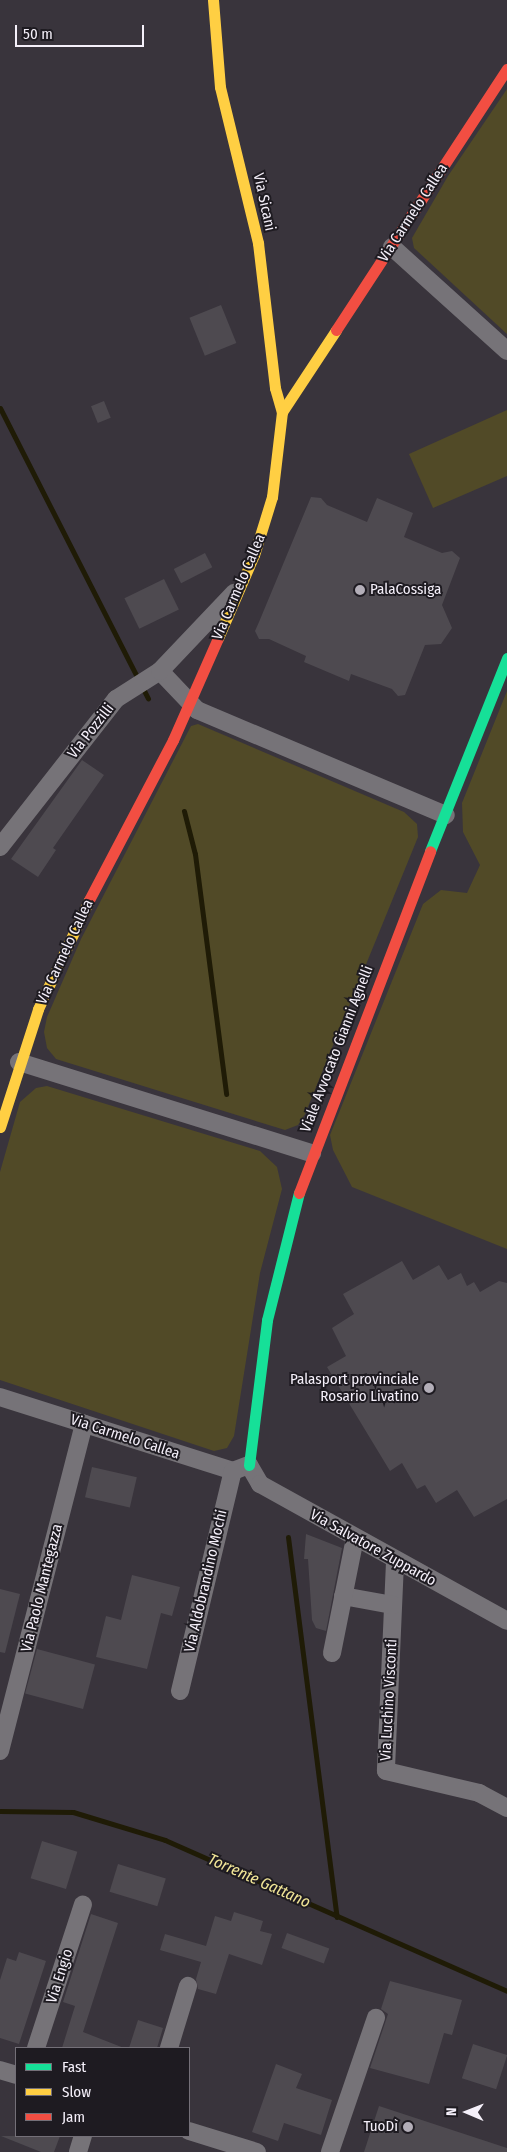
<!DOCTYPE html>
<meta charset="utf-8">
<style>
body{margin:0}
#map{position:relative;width:507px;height:2152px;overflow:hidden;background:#39343c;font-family:"Fira Sans Condensed",sans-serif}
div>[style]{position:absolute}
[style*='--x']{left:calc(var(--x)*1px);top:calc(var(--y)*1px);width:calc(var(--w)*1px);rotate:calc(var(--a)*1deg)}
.green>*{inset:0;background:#514a27}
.stream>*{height:5px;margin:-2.5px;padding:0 2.5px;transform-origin:2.5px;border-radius:2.5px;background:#1f1b06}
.building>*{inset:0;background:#4e4a50;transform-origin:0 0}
.street>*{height:18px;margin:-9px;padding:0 9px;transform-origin:9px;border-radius:9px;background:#767378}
.fast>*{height:11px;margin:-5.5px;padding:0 5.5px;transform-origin:5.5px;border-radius:5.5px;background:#16e098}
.slow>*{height:11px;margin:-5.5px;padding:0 5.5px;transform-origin:5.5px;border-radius:5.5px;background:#ffcf43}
.jam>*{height:11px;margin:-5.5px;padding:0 5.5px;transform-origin:5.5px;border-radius:5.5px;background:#f24e42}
.dots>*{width:14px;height:14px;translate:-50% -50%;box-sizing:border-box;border:2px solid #1e1b21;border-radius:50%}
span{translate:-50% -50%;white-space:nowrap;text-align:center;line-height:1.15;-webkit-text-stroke:4px #1e1b21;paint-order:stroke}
.street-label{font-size:15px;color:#f5f0fa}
.poi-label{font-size:15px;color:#f5f0fa}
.left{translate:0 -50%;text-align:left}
.right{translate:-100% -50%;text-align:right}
.water-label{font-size:16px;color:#f1e597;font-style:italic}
.legend{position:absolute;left:15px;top:2047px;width:175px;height:90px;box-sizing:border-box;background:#1e1b21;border:1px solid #747078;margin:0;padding:6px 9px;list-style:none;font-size:15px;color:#f5f0fa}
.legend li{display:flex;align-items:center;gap:10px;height:25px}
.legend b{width:25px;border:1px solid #747078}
.north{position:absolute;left:442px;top:2087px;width:50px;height:50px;-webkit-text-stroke:4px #1e1b21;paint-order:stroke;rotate:271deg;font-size:14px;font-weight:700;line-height:20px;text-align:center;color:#f5f0fa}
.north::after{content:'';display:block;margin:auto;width:18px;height:22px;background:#f5f0fa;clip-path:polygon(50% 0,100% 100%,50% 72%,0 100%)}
.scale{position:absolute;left:15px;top:25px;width:129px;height:22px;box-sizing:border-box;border:2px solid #f5f0fa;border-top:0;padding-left:6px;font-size:15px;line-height:18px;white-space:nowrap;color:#f5f0fa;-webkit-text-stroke:4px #1e1b21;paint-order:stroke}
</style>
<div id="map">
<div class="green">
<div style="clip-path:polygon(507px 89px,507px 334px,414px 248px,412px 238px,448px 176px)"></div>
<div style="clip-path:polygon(507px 410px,507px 476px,433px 508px,409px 454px)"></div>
<div style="clip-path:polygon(507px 691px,507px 1249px,352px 1187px,333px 1150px,330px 1135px,423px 904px,441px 890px,467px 893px,480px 865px,463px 832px,462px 803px)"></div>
<div style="clip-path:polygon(198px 724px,404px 812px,417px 824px,418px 837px,305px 1114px,298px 1125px,285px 1130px,56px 1059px,47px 1048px,44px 1032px,47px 1017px,81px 939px,191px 726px)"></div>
<div style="clip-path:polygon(47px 1086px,260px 1151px,277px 1167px,282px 1189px,260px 1273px,234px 1436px,227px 1448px,214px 1451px,0 1380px,0 1172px,20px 1102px,36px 1088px)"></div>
</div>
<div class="stream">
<div style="--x:0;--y:408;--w:326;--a:63"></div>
<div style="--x:184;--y:811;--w:44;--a:75.7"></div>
<div style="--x:195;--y:854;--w:242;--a:82.6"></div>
<div style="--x:288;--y:1537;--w:383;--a:82.7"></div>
<div style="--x:0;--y:1811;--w:73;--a:0.8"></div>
<div style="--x:73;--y:1812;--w:96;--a:16.9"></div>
<div style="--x:165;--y:1840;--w:374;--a:23.8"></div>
</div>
<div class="building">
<div style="left:221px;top:305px;width:41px;height:34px;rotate:68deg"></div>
<div style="left:104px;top:401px;width:18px;height:14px;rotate:68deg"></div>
<div style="clip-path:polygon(311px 497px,321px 498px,327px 505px,367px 522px,377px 498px,413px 513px,404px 537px,442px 553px,452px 551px,460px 558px,442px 605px,452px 628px,441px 644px,425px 645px,405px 695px,398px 696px,392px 689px,351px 674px,349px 681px,304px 662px,306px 656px,269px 639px,259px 639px,255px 631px,259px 622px)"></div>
<div style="left:205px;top:553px;width:16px;height:35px;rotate:63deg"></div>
<div style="left:164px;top:579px;width:34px;height:44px;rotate:64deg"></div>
<div style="clip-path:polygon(82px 760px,104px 775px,53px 848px,56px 850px,38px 877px,11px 859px)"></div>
<div style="clip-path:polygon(402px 1261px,413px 1280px,439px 1265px,448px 1280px,461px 1273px,467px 1286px,474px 1282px,480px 1292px,499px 1281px,507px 1283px,507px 1499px,474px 1517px,457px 1490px,436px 1503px,425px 1485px,417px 1489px,402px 1463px,390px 1471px,327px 1367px,346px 1356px,332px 1328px,354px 1314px,343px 1294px)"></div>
<div style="left:92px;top:1467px;width:46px;height:31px;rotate:13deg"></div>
<div style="clip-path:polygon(306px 1534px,342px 1548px,326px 1631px,316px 1628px,312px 1620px,308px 1559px,304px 1559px)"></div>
<div style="clip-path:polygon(132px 1575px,180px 1587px,172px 1616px,161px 1613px,147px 1669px,96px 1657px,106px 1616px,121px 1620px)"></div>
<div style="clip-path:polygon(0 1589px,20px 1594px,5px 1653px,0 1652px)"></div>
<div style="left:37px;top:1649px;width:60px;height:46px;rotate:15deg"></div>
<div style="left:42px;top:1841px;width:37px;height:39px;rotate:17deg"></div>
<div style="left:118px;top:1864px;width:50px;height:29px;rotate:17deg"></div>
<div style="clip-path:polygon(234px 1912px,263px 1921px,260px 1931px,272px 1934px,262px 1965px,229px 1954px,216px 1994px,198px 1989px,196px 1979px,201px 1962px,160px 1950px,165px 1934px,206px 1946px,215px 1916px,231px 1921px)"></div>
<div style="clip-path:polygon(91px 1914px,118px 1923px,83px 2032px,124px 2048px,62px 2048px,75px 2006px,63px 2002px)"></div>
<div style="left:287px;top:1933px;width:45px;height:16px;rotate:20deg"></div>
<div style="clip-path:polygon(19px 1952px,46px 1961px,19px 2044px,0 2038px,0 1980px,7px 1958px,16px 1961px)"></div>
<div style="clip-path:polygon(390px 1981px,462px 2000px,452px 2035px,444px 2033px,429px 2084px,370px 2068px,388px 2014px,381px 2009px)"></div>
<div style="clip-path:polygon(138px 2020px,163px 2028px,157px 2048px,129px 2048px)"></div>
<div style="left:473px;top:2044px;width:36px;height:36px;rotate:18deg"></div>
<div style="clip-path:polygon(276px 2064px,302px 2074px,296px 2088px,332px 2100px,321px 2135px,284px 2123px,278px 2141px,252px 2132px)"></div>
<div style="clip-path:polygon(379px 2106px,507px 2148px,507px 2152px,364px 2152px)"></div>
<div style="clip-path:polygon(1px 2136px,60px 2136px,54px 2152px,41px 2152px)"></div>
</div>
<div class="street">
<div style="--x:392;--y:247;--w:155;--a:42.1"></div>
<div style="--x:160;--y:671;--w:54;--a:46.5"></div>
<div style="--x:197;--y:710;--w:270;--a:22.9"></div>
<div style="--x:0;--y:847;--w:188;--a:-51.9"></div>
<div style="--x:116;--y:699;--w:52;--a:-32.5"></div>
<div style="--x:160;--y:671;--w:108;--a:-46.5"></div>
<div style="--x:19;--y:1062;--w:307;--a:17.3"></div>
<div style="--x:0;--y:1397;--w:244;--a:17.6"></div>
<div style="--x:233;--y:1471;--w:17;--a:-21"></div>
<div style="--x:249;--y:1465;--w:22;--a:60"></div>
<div style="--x:260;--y:1484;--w:282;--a:29"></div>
<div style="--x:395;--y:1562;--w:209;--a:92.5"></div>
<div style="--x:386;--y:1771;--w:96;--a:13.3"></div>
<div style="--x:479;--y:1793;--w:32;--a:28"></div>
<div style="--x:343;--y:1596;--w:51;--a:10.2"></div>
<div style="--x:332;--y:1653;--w:117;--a:-78.7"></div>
<div style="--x:180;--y:1691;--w:226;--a:-76.5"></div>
<div style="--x:0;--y:1751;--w:338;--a:-75.6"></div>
<div style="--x:36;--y:2048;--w:151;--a:-71.9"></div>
<div style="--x:169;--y:2048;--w:65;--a:-73"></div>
<div style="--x:0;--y:2070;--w:17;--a:17"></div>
<div style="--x:189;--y:2131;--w:71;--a:17.2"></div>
<div style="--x:78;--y:2152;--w:17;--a:-73"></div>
<div style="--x:330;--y:2152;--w:142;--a:-71.1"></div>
</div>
<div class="fast">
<div style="--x:430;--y:851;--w:208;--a:-68.2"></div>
<div style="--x:249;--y:1465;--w:146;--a:-82.9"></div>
<div style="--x:267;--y:1320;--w:131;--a:-75.9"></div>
</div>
<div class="slow">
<div style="--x:213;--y:0;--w:87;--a:85.4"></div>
<div style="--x:220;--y:87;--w:161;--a:76.3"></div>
<div style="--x:258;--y:243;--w:146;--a:83.3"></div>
<div style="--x:275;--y:388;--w:25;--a:74"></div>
<div style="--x:218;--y:638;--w:90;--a:-66.6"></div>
<div style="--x:254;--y:555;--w:61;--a:-72.8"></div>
<div style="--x:272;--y:497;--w:86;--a:-83.3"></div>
<div style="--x:282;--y:412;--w:98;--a:-56.6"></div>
<div style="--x:0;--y:1127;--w:124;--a:-72.1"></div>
<div style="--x:38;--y:1009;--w:120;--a:-64.9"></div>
</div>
<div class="jam">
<div style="--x:336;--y:330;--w:312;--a:-56.8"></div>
<div style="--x:89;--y:900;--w:181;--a:-62.3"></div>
<div style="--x:173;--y:740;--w:111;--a:-66.2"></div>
<div style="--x:299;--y:1193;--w:366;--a:-69"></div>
</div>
<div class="dots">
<div style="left:360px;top:590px;background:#b3aeb8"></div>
<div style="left:429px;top:1388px;background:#b3aeb8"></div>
<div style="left:408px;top:2127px;background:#b3aeb8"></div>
</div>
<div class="street-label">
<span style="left:264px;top:202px;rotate:78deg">Via Sicani</span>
<span style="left:413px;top:213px;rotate:-57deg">Via Carmelo Callea</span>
<span style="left:239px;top:587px;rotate:-67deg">Via Carmelo Callea</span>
<span style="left:91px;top:731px;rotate:-52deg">Via Pozzilli</span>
<span style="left:65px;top:952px;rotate:-65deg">Via Carmelo Callea</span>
<span style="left:337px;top:1049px;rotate:-69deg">Viale Avvocato Gianni Agnelli</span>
<span style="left:125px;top:1437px;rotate:18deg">Via Carmelo Callea</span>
<span style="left:373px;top:1548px;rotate:29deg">Via Salvatore Zuppardo</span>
<span style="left:206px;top:1581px;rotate:-77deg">Via Aldobrandino Mochi</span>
<span style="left:42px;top:1588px;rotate:-76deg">Via Paolo Mantegazza</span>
<span style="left:389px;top:1700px;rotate:-87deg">Via Luchino Visconti</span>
<span style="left:60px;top:1976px;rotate:-72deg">Via Engio</span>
</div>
<div class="poi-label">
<span class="left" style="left:370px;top:590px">PalaCossiga</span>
<span class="right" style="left:419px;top:1388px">Palasport provinciale<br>Rosario Livatino</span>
<span class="right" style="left:398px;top:2127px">TuoDì</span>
</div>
<div class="water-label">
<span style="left:259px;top:1881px;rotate:24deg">Torrente Gattano</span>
</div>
<ul class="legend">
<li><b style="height:6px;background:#16e098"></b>Fast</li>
<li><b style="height:6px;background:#ffcf43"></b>Slow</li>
<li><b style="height:6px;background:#f24e42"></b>Jam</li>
</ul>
<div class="north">N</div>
<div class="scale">50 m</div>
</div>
